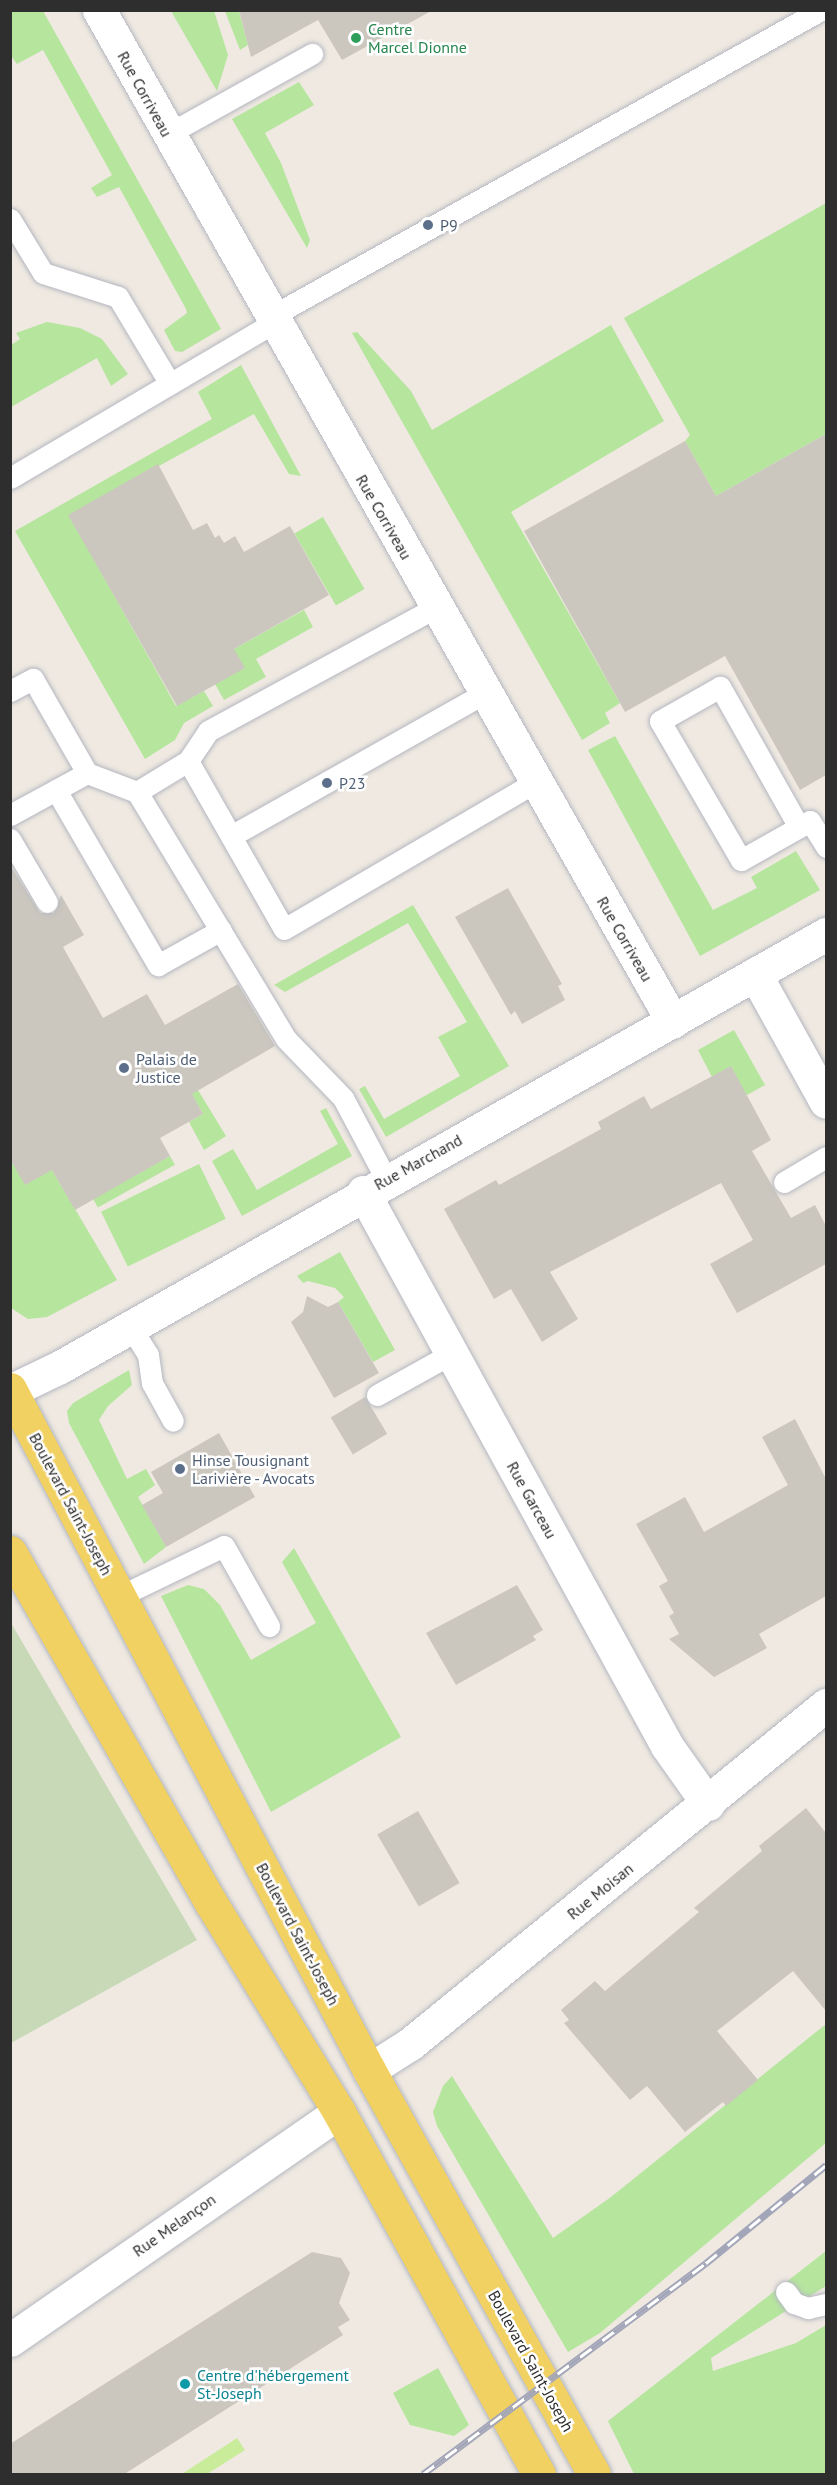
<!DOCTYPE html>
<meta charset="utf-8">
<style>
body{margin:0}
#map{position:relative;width:837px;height:2485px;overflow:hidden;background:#efe9e1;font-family:"PT Sans",sans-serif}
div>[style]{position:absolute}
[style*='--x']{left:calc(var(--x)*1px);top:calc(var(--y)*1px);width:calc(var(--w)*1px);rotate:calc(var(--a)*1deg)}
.green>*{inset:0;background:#b6e59e;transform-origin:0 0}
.cemetery>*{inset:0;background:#c8d9b8}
.pitch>*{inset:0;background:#c9ec9a}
.building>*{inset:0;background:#cbc7bf;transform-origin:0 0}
.roads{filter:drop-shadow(0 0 2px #b4b7c1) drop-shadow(0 0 2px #b4b7c1)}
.service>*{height:21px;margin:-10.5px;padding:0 10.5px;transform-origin:10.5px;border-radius:10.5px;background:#fff}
.minor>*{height:33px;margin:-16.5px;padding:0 16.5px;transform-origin:16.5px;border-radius:16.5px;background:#fff}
.tertiary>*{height:33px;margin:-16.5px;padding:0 16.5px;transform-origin:16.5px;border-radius:16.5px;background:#fff}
.primary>*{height:33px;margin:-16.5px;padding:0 16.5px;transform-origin:16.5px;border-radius:16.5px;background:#f2d163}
.rail>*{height:7px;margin-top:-3.5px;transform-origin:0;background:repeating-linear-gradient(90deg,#fff 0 14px,#a3a6b8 0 28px);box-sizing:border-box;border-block:2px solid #a3a6b8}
.dots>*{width:16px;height:16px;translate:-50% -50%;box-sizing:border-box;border:3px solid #fff;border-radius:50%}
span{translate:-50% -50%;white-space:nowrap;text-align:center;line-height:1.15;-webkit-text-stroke:5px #fff;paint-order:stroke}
.leisure-label{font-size:16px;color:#27864d}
.left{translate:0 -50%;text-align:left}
.street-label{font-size:16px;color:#2e2e2e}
.service-label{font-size:16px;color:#4e5e75}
.culture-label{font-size:16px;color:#0d838f}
.frame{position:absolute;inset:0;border:12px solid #2e2e2e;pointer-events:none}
</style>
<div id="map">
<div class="green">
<div style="clip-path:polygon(11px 10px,43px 11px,221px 329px,182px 352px,175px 351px,164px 330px,187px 313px,186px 309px,119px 187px,97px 197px,91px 188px,112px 175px,43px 50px,17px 64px,11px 56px)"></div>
<div style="clip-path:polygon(171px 11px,214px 11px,228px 55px,217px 91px)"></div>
<div style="clip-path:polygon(225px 11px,239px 11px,248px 45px,240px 50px)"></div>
<div style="clip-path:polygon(299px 82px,314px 105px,265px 133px,281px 163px,310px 240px,307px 248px,232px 119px)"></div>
<div style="clip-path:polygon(826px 203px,826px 434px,716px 496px,685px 441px,690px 435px,624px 318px)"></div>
<div style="clip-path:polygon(47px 322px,80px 328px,102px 339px,128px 374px,111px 386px,97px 358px,11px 407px,11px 345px,20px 339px,16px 333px)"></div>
<div style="clip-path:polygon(611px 325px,664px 421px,511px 512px,620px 703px,605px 713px,610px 723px,582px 740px,352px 333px,357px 332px,411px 391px,432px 430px)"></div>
<div style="clip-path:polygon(241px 365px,301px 476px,289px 474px,254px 414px,69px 515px,176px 706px,204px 691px,213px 706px,184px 723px,175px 740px,145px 759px,15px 531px,212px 419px,198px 392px)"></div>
<div style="left:323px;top:517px;width:83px;height:33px;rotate:60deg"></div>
<div style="clip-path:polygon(304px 610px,313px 627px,256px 659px,266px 677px,224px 700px,215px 684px,234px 649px)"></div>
<div style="clip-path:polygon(615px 736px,713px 910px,757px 888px,751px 877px,796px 851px,820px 890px,700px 956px,588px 750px)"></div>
<div style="clip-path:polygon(413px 905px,509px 1066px,386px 1137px,359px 1089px,365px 1086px,384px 1119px,460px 1076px,438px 1037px,467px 1022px,408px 923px,285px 992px,274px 985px)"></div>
<div style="clip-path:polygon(734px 1030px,765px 1085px,747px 1095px,712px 1077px,698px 1050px)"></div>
<div style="clip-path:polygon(198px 1090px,226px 1136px,204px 1150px,189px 1122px,203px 1114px,191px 1093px)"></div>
<div style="clip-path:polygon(326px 1108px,352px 1156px,242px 1216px,212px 1161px,233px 1149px,257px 1190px,338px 1144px,320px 1111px)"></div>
<div style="left:170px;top:1156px;width:10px;height:88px;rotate:61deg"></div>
<div style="clip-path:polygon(10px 1159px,52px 1170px,117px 1280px,47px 1317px,28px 1319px,11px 1308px)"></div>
<div style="left:199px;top:1164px;width:61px;height:109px;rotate:64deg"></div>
<div style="clip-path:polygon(340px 1252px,395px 1350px,373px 1362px,338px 1302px,344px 1297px,335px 1288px,308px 1281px,303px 1283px,297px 1276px)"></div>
<div style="clip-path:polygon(129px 1370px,132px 1385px,108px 1406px,99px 1420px,127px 1479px,146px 1469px,155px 1485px,138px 1497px,166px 1547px,144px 1564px,69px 1423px,67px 1411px,73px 1403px)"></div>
<div style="clip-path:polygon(294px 1548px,401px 1737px,271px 1812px,161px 1596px,188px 1585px,204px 1589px,220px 1605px,251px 1660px,316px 1623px,282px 1562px)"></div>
<div style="clip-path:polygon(826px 2024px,826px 2143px,600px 2333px,568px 2352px,437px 2126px,433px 2112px,443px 2086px,452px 2076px,553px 2238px,611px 2197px)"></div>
<div style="clip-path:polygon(826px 2251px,826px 2286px,711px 2358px,713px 2371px,796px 2343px,826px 2325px,826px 2474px,634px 2474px,608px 2421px)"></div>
<div style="clip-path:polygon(438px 2368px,469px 2425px,454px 2436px,410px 2425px,393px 2393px)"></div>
</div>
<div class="cemetery">
<div style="clip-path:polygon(11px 1623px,197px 1940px,11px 2043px,10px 2043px)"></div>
</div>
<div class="pitch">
<div style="clip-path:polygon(237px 2438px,245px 2450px,207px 2474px,182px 2474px)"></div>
</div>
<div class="building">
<div style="clip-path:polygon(239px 10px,433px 10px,342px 60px,318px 20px,251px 57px)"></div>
<div style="clip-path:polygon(826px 434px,826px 775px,800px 790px,725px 656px,625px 712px,524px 531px,685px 441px,716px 496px)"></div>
<div style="clip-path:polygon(158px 464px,193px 530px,207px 523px,215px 538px,219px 535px,224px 543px,235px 536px,244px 552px,290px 526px,329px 595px,234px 649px,245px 668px,177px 706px,68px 515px)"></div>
<div style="clip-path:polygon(10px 865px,40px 913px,54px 913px,61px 895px,84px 935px,63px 947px,103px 1018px,147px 994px,165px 1025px,238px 984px,275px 1046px,192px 1094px,203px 1114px,160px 1138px,170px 1156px,75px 1210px,52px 1170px,25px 1185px,10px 1159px)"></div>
<div style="clip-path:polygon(508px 888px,562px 984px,558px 986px,565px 1000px,522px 1024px,515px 1011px,511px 1015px,455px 917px)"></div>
<div style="clip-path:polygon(731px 1066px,771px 1140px,752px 1151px,791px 1218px,815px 1205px,826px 1226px,826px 1264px,737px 1313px,710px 1264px,753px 1240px,721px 1183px,550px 1272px,578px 1319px,542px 1342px,511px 1289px,494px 1299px,444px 1209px,496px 1180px,499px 1185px,601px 1129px,598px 1122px,644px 1096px,651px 1109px)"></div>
<div style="clip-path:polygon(307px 1296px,328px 1307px,338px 1302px,379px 1373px,334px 1398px,291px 1322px,303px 1312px)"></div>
<div style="left:365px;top:1397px;width:43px;height:40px;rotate:59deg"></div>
<div style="clip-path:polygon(795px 1419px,826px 1479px,826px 1596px,759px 1634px,767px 1648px,714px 1677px,669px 1639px,679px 1634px,669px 1616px,674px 1613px,659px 1586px,668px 1581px,636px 1524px,685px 1497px,704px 1532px,788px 1485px,762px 1437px)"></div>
<div style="clip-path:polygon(219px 1433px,255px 1497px,166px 1547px,142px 1505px,163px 1493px,151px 1472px)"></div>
<div style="clip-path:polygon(517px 1585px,543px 1630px,533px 1636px,536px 1640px,456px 1685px,426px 1633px)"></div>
<div style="clip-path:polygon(806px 1808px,826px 1833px,826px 2011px,793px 1971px,717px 2031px,758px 2080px,726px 2106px,723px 2102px,685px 2132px,647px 2086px,630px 2100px,564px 2023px,569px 2020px,561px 2010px,595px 1981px,605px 1991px,699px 1912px,694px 1908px,762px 1851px,759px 1846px)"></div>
<div style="left:418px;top:1811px;width:83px;height:47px;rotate:60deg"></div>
<div style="clip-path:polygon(312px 2252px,341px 2258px,350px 2273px,339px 2303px,350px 2320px,338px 2327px,343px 2335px,123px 2475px,10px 2475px,10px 2444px)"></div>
</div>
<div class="roads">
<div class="service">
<div style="--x:168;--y:134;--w:165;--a:-29.1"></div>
<div style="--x:10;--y:219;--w:63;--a:58.6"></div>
<div style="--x:43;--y:273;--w:79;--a:17.7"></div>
<div style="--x:118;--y:297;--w:101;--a:59.1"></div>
<div style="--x:270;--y:317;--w:631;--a:-29.13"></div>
<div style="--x:10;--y:478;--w:305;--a:-30.5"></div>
<div style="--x:10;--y:691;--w:26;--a:-28"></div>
<div style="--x:33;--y:679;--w:108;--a:60.1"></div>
<div style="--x:188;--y:761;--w:36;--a:-56"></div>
<div style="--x:208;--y:731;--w:260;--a:-28.5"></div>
<div style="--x:56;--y:790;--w:203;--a:59.8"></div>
<div style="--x:158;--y:965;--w:72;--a:-29.1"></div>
<div style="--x:137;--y:792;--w:288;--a:58.9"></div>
<div style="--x:286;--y:1039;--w:82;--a:46"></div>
<div style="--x:343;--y:1098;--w:92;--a:62"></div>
<div style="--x:10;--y:815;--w:88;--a:-28.6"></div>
<div style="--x:87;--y:773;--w:53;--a:20.8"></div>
<div style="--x:137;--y:792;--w:60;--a:-31.3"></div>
<div style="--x:188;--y:761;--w:193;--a:60.3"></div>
<div style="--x:284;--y:929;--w:292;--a:-30.3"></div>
<div style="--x:799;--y:827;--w:161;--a:-119.4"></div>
<div style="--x:720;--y:687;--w:69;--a:150.5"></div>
<div style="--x:660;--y:721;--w:161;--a:59.8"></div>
<div style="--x:741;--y:860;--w:79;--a:-29.5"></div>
<div style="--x:810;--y:821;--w:31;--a:58"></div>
<div style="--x:231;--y:836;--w:291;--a:-29.4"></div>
<div style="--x:10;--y:839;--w:73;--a:59.6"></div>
<div style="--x:784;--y:1182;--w:49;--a:-30.8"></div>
<div style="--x:130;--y:1326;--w:34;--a:58"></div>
<div style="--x:148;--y:1355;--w:28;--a:82"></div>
<div style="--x:152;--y:1383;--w:43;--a:61.1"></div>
<div style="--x:377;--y:1395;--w:85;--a:-29"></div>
<div style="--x:120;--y:1596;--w:115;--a:-25.7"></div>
<div style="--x:224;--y:1546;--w:92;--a:60.6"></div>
<div style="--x:786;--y:2292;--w:14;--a:54"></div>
<div style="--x:794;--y:2303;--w:15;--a:20"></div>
<div style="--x:808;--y:2308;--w:18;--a:-13"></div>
</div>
<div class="minor">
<div style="--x:99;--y:10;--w:1163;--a:60.44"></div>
<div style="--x:755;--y:974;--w:146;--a:61"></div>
<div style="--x:363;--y:1192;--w:632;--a:61.24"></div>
<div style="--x:667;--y:1746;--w:71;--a:54.7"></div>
<div style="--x:369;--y:2070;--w:49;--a:-32.4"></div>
<div style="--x:410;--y:2044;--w:537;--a:-39.18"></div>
<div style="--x:10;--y:2340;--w:400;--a:-34.7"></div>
</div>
<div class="tertiary">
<div style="--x:10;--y:1391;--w:55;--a:-25.6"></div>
<div style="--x:60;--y:1367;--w:880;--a:-29.48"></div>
</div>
<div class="primary">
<div style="--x:10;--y:1389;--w:770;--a:62.2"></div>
<div style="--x:369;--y:2070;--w:462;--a:60.9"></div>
<div style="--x:10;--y:1552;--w:404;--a:60.2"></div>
<div style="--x:211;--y:1903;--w:245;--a:58.5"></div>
<div style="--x:339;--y:2112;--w:414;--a:61.1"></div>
</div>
</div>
<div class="rail">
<div style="--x:423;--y:2474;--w:353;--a:-36.7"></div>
<div style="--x:706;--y:2263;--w:155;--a:-39.2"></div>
</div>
<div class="dots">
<div style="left:356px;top:38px;background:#2e9e5b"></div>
<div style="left:428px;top:225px;background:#5c6f8a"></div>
<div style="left:327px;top:783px;background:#5c6f8a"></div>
<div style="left:124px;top:1068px;background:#5c6f8a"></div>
<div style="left:180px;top:1469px;background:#5c6f8a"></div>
<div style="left:185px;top:2384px;background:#0f9aa8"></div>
</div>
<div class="leisure-label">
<span class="left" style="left:368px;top:38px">Centre<br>Marcel Dionne</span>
</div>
<div class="street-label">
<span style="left:145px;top:94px;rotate:61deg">Rue Corriveau</span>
<span style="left:384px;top:517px;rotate:60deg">Rue Corriveau</span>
<span style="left:625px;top:939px;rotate:60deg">Rue Corriveau</span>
<span style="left:418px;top:1162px;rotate:-29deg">Rue Marchand</span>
<span style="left:532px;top:1500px;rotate:61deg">Rue Garceau</span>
<span style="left:71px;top:1504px;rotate:62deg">Boulevard Saint-Joseph</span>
<span style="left:600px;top:1891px;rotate:-39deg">Rue Moisan</span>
<span style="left:298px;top:1934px;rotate:62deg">Boulevard Saint-Joseph</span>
<span style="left:174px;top:2225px;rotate:-35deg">Rue Melançon</span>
<span style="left:531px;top:2361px;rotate:61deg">Boulevard Saint-Joseph</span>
</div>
<div class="service-label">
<span class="left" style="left:440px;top:225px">P9</span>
<span class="left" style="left:339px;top:783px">P23</span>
<span class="left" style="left:136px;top:1068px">Palais de<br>Justice</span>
<span class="left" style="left:192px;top:1469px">Hinse Tousignant<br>Larivière - Avocats</span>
</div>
<div class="culture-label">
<span class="left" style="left:197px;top:2384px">Centre d'hébergement<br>St-Joseph</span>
</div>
<div class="frame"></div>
</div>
